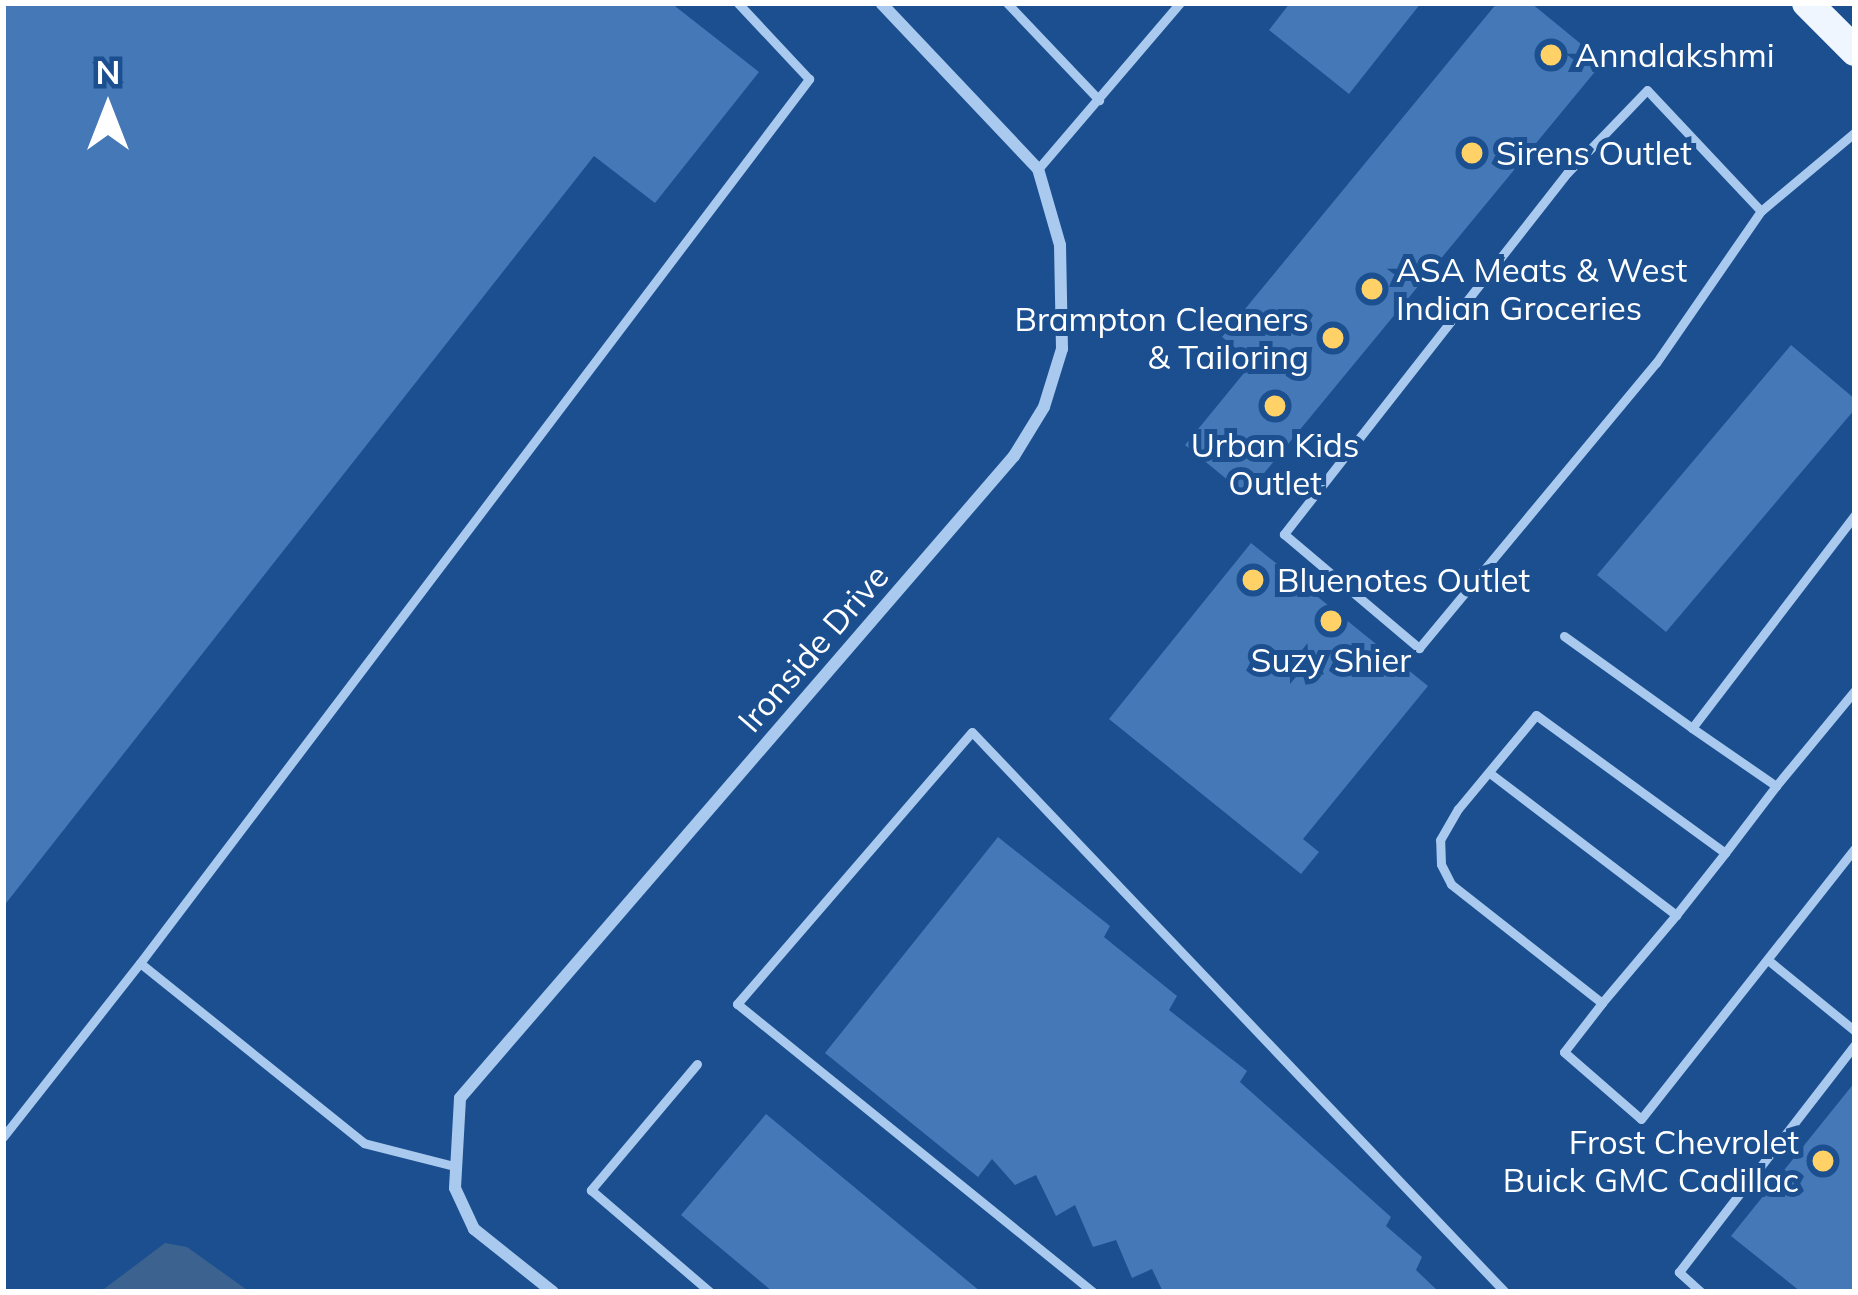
<!DOCTYPE html>
<style>
body{margin:0}
#map{position:relative;width:1858px;height:1295px;overflow:hidden;background:#1b4f8f;font-family:Mulish,sans-serif}
div>[style]{position:absolute}
[style*='--x']{left:calc(var(--x)*1px);top:calc(var(--y)*1px);width:calc(var(--w)*1px);rotate:calc(var(--a)*1deg)}
.water>*{inset:0;background:#3c6290}
.building>*{inset:0;background:#4478b7}
.lane>*{height:9px;margin:-4.5px;padding:0 4.5px;transform-origin:4.5px;border-radius:4.5px;background:#a9c9ee}
.street>*{height:12px;margin:-6px;padding:0 6px;transform-origin:6px;border-radius:6px;background:#a9c9ee}
.primary>*{height:30px;margin:-15px;padding:0 15px;transform-origin:15px;border-radius:15px;background:#f0f6ff}
.dots>*{width:33px;height:33px;translate:-50% -50%;box-sizing:border-box;border:6px solid #1b4f8f;border-radius:50%}
span{translate:-50% -50%;white-space:nowrap;text-align:center;line-height:1.15;-webkit-text-stroke:10px #1b4f8f;paint-order:stroke}
.poi-label{font-size:33px;color:#fff}
.left{translate:0 -50%;text-align:left}
.right{translate:-100% -50%;text-align:right}
.street-label{font-size:33px;color:#fff}
.frame{position:absolute;inset:0;border:6px solid #fff;pointer-events:none}
.north{position:absolute;left:48px;top:48px;width:120px;height:120px;-webkit-text-stroke:9px #1b4f8f;paint-order:stroke;rotate:0deg;font-size:33px;font-weight:700;line-height:48px;text-align:center;color:#fff}
.north::after{content:'';display:block;margin:auto;width:42px;height:54px;background:#fff;clip-path:polygon(50% 0,100% 100%,50% 72%,0 100%)}
</style>
<div id="map">
<div class="water">
<div style="clip-path:polygon(165px 1243px,187px 1247px,250px 1292px,100px 1292px)"></div>
</div>
<div class="building">
<div style="clip-path:polygon(3px 3px,671px 3px,759px 72px,655px 203px,594px 156px,3px 907px)"></div>
<div style="clip-path:polygon(1290px 3px,1421px 3px,1349px 94px,1269px 30px)"></div>
<div style="clip-path:polygon(1497px 3px,1531px 3px,1603px 62px,1246px 495px,1185px 445px,1253px 362px,1222px 337px)"></div>
<div style="clip-path:polygon(1791px 345px,1855px 399px,1855px 409px,1666px 632px,1597px 575px)"></div>
<div style="clip-path:polygon(1251px 543px,1428px 686px,1303px 839px,1319px 852px,1301px 874px,1109px 719px)"></div>
<div style="clip-path:polygon(998px 837px,1110px 926px,1104px 937px,1177px 996px,1169px 1010px,1247px 1071px,1240px 1082px,1391px 1217px,1386px 1226px,1422px 1257px,1416px 1270px,1439px 1292px,1163px 1292px,1152px 1269px,1132px 1278px,1116px 1240px,1093px 1247px,1075px 1205px,1056px 1216px,1036px 1175px,1015px 1185px,992px 1159px,978px 1177px,825px 1053px)"></div>
<div style="clip-path:polygon(1855px 1082px,1855px 1292px,1801px 1292px,1731px 1236px)"></div>
<div style="clip-path:polygon(766px 1114px,981px 1292px,773px 1292px,681px 1215px)"></div>
</div>
<div class="lane">
<div style="--x:1007;--y:3;--w:134;--a:46.5"></div>
<div style="--x:1038;--y:169;--w:218;--a:-49.5"></div>
<div style="--x:1761;--y:211;--w:166;--a:-133.3"></div>
<div style="--x:1647;--y:90;--w:115;--a:133.9"></div>
<div style="--x:1567;--y:173;--w:459;--a:128.1"></div>
<div style="--x:1284;--y:534;--w:177;--a:40.2"></div>
<div style="--x:1419;--y:648;--w:371;--a:-50.3"></div>
<div style="--x:1656;--y:363;--w:185;--a:-55.4"></div>
<div style="--x:1761;--y:211;--w:123;--a:-40"></div>
<div style="--x:1564;--y:636;--w:158;--a:35.7"></div>
<div style="--x:1692;--y:728;--w:268;--a:-52.6"></div>
<div style="--x:1692;--y:728;--w:102;--a:34.6"></div>
<div style="--x:1776;--y:786;--w:84;--a:127.3"></div>
<div style="--x:1725;--y:853;--w:79;--a:128.3"></div>
<div style="--x:1676;--y:915;--w:115;--a:130.1"></div>
<div style="--x:1602;--y:1003;--w:192;--a:-141.8"></div>
<div style="--x:1451;--y:884;--w:22;--a:-117"></div>
<div style="--x:1441;--y:864;--w:24;--a:-92"></div>
<div style="--x:1440;--y:840;--w:36;--a:-60"></div>
<div style="--x:1458;--y:809;--w:122;--a:-50.3"></div>
<div style="--x:1536;--y:715;--w:234;--a:36.1"></div>
<div style="--x:1491;--y:774;--w:233;--a:37.3"></div>
<div style="--x:1776;--y:786;--w:124;--a:-50.5"></div>
<div style="--x:1768;--y:960;--w:112;--a:39.2"></div>
<div style="--x:1602;--y:1003;--w:62;--a:127.8"></div>
<div style="--x:1564;--y:1052;--w:102;--a:41"></div>
<div style="--x:1641;--y:1119;--w:345;--a:-51.7"></div>
<div style="--x:697;--y:1064;--w:165;--a:130.1"></div>
<div style="--x:591;--y:1190;--w:157;--a:40.6"></div>
<div style="--x:3;--y:1137;--w:221;--a:-51.8"></div>
<div style="--x:454;--y:1166;--w:93;--a:-165.7"></div>
<div style="--x:364;--y:1143;--w:287;--a:-141.2"></div>
<div style="--x:140;--y:963;--w:1109;--a:-52.88"></div>
<div style="--x:809;--y:79;--w:104;--a:-133.1"></div>
<div style="--x:1093;--y:1292;--w:458;--a:-141"></div>
<div style="--x:737;--y:1004;--w:359;--a:-49.2"></div>
<div style="--x:972;--y:732;--w:773;--a:46.42"></div>
<div style="--x:1701;--y:1292;--w:30;--a:-138"></div>
<div style="--x:1679;--y:1272;--w:288;--a:-52.3"></div>
</div>
<div class="street">
<div style="--x:553;--y:1292;--w:101;--a:-141.4"></div>
<div style="--x:474;--y:1229;--w:45;--a:-114.9"></div>
<div style="--x:455;--y:1188;--w:90;--a:-86.8"></div>
<div style="--x:460;--y:1098;--w:848;--a:-49.21"></div>
<div style="--x:1014;--y:456;--w:57;--a:-58.5"></div>
<div style="--x:1044;--y:407;--w:61;--a:-72.8"></div>
<div style="--x:1062;--y:349;--w:104;--a:-91.1"></div>
<div style="--x:1060;--y:245;--w:79;--a:-106.1"></div>
<div style="--x:1038;--y:169;--w:228;--a:-133.4"></div>
</div>
<div class="primary">
<div style="--x:1807;--y:3;--w:68;--a:45"></div>
</div>
<div class="dots">
<div style="left:1551px;top:55px;background:#ffd166"></div>
<div style="left:1472px;top:153px;background:#ffd166"></div>
<div style="left:1372px;top:289px;background:#ffd166"></div>
<div style="left:1333px;top:338px;background:#ffd166"></div>
<div style="left:1275px;top:406px;background:#ffd166"></div>
<div style="left:1253px;top:580px;background:#ffd166"></div>
<div style="left:1331px;top:621px;background:#ffd166"></div>
<div style="left:1823px;top:1161px;background:#ffd166"></div>
</div>
<div class="poi-label">
<span class="left" style="left:1575px;top:55px">Annalakshmi</span>
<span class="left" style="left:1496px;top:153px">Sirens Outlet</span>
<span class="left" style="left:1396px;top:289px">ASA Meats &amp; West<br>Indian Groceries</span>
<span class="right" style="left:1309px;top:338px">Brampton Cleaners<br>&amp; Tailoring</span>
<span style="left:1275px;top:464px">Urban Kids<br>Outlet</span>
<span class="left" style="left:1277px;top:580px">Bluenotes Outlet</span>
<span style="left:1331px;top:660px">Suzy Shier</span>
<span class="right" style="left:1799px;top:1161px">Frost Chevrolet<br>Buick GMC Cadillac</span>
</div>
<div class="street-label">
<span style="left:813px;top:648px;rotate:-49deg">Ironside Drive</span>
</div>
<div class="frame"></div>
<div class="north">N</div>
</div>
